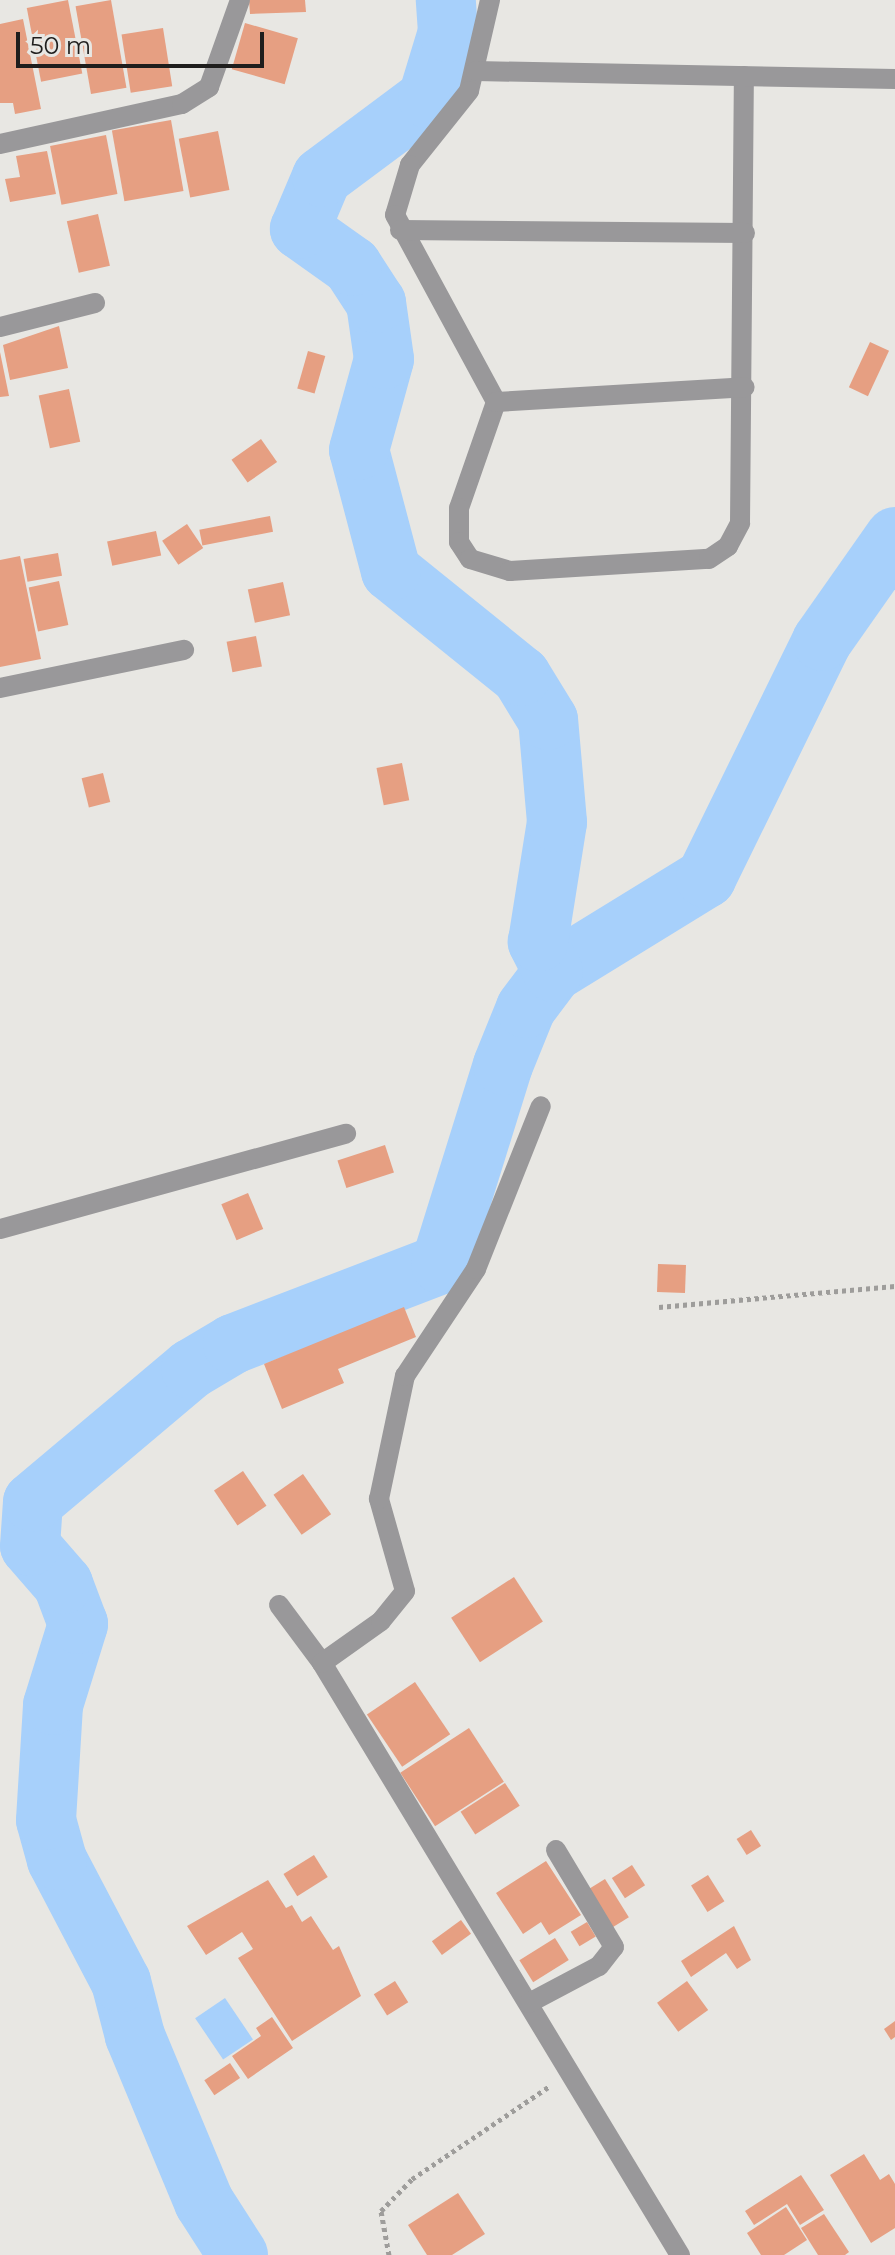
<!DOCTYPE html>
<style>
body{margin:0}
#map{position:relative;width:895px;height:2255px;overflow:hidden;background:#e8e7e3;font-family:Montserrat,sans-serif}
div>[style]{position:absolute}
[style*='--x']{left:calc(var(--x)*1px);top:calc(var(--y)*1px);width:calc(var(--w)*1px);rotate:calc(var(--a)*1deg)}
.water>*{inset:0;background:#a7d0fb;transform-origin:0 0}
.river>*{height:60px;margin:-30px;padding:0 30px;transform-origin:30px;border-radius:30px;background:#a7d0fb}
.building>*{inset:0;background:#e69f82;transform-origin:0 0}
.path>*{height:5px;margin-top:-2.5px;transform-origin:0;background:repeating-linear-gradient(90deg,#9e9d9b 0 4px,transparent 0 8px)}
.minor>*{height:20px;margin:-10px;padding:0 10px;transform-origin:10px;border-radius:10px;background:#99989a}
span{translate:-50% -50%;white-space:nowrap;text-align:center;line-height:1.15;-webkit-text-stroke:7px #e8e7e3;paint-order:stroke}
.scale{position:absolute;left:16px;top:32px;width:248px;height:36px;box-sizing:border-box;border:4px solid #1f1e1d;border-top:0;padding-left:10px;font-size:24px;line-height:28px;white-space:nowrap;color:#1f1e1d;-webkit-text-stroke:6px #e8e7e3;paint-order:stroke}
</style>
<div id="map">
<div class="water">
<div style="left:225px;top:1998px;width:50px;height:36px;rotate:56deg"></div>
</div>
<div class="river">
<div style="--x:553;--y:972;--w:180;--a:-31.6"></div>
<div style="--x:706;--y:878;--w:264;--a:-63.9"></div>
<div style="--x:822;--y:641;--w:127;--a:-54.9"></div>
<div style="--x:238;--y:2255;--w:63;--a:-122.7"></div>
<div style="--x:204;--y:2202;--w:180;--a:-112.6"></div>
<div style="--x:135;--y:2036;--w:56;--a:-104.5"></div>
<div style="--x:121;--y:1982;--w:138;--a:-117.7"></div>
<div style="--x:57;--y:1860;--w:41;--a:-105.4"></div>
<div style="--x:46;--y:1820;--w:115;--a:-86.5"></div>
<div style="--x:53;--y:1705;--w:85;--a:-72.8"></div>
<div style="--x:78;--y:1624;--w:43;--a:-110.6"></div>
<div style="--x:63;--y:1584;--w:50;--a:-131"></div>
<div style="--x:30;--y:1546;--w:44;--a:-86.1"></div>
<div style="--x:33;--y:1502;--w:207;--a:-40.1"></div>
<div style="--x:191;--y:1369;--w:49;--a:-30.8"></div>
<div style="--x:233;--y:1344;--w:223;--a:-21"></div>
<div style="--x:441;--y:1264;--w:208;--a:-72.7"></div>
<div style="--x:503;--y:1065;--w:61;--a:-68"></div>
<div style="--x:526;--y:1008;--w:45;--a:-53.1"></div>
<div style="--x:553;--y:972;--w:34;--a:-117"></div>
<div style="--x:538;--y:942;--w:121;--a:-81"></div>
<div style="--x:557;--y:822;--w:102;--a:-95"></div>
<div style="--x:548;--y:720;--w:52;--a:-121.5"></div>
<div style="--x:521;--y:676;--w:167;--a:-141.1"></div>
<div style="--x:391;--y:571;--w:125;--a:-104.8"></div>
<div style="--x:359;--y:450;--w:94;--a:-74.6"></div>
<div style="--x:384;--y:359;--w:57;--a:-98.1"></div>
<div style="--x:376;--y:303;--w:44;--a:-123"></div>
<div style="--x:352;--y:266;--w:64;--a:-144.6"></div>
<div style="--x:300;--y:229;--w:56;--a:-67.1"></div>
<div style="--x:322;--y:177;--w:132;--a:-36.7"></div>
<div style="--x:428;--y:98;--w:69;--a:-73.1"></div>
<div style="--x:448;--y:32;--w:32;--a:-94"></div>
</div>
<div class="building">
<div style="left:68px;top:0;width:75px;height:42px;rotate:79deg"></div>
<div style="left:111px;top:0;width:89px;height:36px;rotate:80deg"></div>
<div style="clip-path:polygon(249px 0,305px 0,306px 12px,250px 14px)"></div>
<div style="clip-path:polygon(23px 19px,41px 109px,15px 114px,13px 103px,0 103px,0 24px)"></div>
<div style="left:245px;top:23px;width:55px;height:48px;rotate:16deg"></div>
<div style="left:163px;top:28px;width:59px;height:42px;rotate:81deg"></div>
<div style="left:171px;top:120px;width:72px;height:60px;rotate:80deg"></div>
<div style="left:218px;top:131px;width:60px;height:40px;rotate:79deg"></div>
<div style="left:106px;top:135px;width:60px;height:57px;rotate:79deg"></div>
<div style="clip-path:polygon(47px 151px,56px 194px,10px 202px,5px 179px,20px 177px,16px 156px)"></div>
<div style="left:98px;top:214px;width:53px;height:32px;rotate:77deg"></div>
<div style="clip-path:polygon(59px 326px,68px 368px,10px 380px,3px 345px)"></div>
<div style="left:870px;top:342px;width:21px;height:50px;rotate:25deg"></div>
<div style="left:308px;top:351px;width:18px;height:39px;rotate:16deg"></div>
<div style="clip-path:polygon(0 352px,9px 396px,0 397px)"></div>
<div style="left:69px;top:389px;width:54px;height:31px;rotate:78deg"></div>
<div style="left:261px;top:439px;width:28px;height:36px;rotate:55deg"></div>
<div style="left:270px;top:516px;width:16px;height:72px;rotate:79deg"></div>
<div style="left:187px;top:524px;width:29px;height:30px;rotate:56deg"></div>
<div style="left:156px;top:531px;width:25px;height:50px;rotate:78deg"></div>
<div style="left:58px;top:553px;width:23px;height:35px;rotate:80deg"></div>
<div style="clip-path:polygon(20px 556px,41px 659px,0 667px,0 560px)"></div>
<div style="left:59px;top:581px;width:45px;height:31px;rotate:78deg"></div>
<div style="left:283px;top:582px;width:34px;height:36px;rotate:78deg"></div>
<div style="left:256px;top:636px;width:31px;height:30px;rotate:79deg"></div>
<div style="left:402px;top:763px;width:38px;height:26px;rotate:79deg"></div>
<div style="left:103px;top:773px;width:30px;height:22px;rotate:76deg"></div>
<div style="left:385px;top:1145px;width:29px;height:50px;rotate:72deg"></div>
<div style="left:248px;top:1193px;width:39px;height:29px;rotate:67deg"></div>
<div style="left:658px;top:1264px;width:28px;height:28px;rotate:2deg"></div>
<div style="clip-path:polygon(404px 1307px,416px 1337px,338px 1369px,344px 1383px,282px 1409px,264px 1364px)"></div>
<div style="left:243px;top:1471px;width:42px;height:35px;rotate:56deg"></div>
<div style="left:303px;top:1474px;width:49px;height:36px;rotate:55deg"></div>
<div style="left:514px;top:1577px;width:53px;height:75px;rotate:57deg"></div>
<div style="left:415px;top:1682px;width:63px;height:58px;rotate:56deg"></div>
<div style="left:469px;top:1728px;width:64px;height:82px;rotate:57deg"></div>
<div style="left:505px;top:1783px;width:27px;height:53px;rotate:57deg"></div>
<div style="left:751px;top:1830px;width:19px;height:17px;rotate:58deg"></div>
<div style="left:314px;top:1855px;width:26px;height:36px;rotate:58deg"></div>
<div style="clip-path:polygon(546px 1861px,581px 1915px,549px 1935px,541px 1922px,523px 1934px,496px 1893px)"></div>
<div style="left:632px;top:1865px;width:24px;height:24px;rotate:57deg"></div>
<div style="left:708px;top:1875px;width:31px;height:20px;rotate:58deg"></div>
<div style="left:605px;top:1879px;width:45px;height:20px;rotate:58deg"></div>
<div style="clip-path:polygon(268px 1880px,286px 1908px,292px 1905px,302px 1922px,311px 1916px,333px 1950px,339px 1946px,361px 1996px,292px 2041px,238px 1958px,253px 1949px,242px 1932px,206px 1955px,187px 1926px)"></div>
<div style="left:461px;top:1920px;width:17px;height:36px;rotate:54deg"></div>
<div style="left:587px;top:1922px;width:17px;height:19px;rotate:59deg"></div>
<div style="clip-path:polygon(734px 1926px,751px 1960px,737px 1969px,726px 1953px,691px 1977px,681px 1961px)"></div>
<div style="left:555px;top:1938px;width:26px;height:42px;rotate:58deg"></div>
<div style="left:395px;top:1981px;width:25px;height:25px;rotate:58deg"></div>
<div style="left:687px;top:1981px;width:36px;height:37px;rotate:54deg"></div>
<div style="clip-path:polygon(272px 2017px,293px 2048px,248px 2079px,232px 2056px,261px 2036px,256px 2028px)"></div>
<div style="clip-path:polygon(895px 2021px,895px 2037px,891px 2040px,884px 2029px)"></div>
<div style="left:230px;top:2063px;width:18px;height:31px;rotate:56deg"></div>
<div style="clip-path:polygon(864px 2154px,880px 2180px,889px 2174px,895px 2184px,895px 2228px,871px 2243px,830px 2175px)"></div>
<div style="clip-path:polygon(801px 2175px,824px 2210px,800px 2225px,787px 2204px,754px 2225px,745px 2211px)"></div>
<div style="clip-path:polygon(458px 2193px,485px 2234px,452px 2255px,427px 2255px,408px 2225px)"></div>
<div style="clip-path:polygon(786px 2207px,807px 2240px,784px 2255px,761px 2255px,747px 2233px)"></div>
<div style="clip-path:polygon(824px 2214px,849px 2252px,845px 2255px,818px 2255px,801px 2228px)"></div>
</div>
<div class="path">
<div style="--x:659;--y:1307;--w:237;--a:-5.1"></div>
<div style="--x:389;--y:2255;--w:45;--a:-100.3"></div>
<div style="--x:381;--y:2211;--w:45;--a:-45.9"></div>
<div style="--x:412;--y:2179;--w:166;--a:-34"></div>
</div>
<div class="minor">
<div style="--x:490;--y:0;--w:93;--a:103"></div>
<div style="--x:469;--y:91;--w:95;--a:128.6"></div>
<div style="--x:410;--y:165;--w:52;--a:106.7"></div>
<div style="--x:395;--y:215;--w:213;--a:61.6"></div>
<div style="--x:496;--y:402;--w:112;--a:109.2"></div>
<div style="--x:459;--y:508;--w:34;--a:90"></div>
<div style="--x:459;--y:542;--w:20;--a:57"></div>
<div style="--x:470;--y:559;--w:42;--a:16.7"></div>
<div style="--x:510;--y:571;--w:199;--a:-3.5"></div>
<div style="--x:709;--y:559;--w:23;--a:-34"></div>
<div style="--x:728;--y:546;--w:26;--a:-62"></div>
<div style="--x:740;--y:523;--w:447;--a:-89.5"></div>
<div style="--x:476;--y:71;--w:419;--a:1.1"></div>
<div style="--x:0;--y:144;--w:186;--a:-12.4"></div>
<div style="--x:182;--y:104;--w:32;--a:-32"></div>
<div style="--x:209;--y:87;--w:92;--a:-70.4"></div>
<div style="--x:400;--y:230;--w:345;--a:0.5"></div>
<div style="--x:0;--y:327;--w:98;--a:-14.2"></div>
<div style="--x:496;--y:402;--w:249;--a:-3.4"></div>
<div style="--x:0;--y:688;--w:188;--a:-11.7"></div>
<div style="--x:0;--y:1229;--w:359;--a:-15.4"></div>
<div style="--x:279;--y:1605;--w:72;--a:53.4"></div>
<div style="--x:322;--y:1663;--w:692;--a:58.84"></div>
<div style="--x:322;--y:1663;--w:72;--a:-35.4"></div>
<div style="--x:381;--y:1621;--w:38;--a:-51"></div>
<div style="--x:405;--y:1591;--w:96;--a:-105.8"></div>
<div style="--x:379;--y:1499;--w:126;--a:-78.1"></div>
<div style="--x:405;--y:1376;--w:128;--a:-56.4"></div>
<div style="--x:476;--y:1269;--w:175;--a:-68.3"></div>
<div style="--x:529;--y:2003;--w:79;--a:-27.9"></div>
<div style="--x:599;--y:1966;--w:24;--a:-52"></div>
<div style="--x:614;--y:1947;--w:113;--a:-120.9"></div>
</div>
<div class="scale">50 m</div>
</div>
